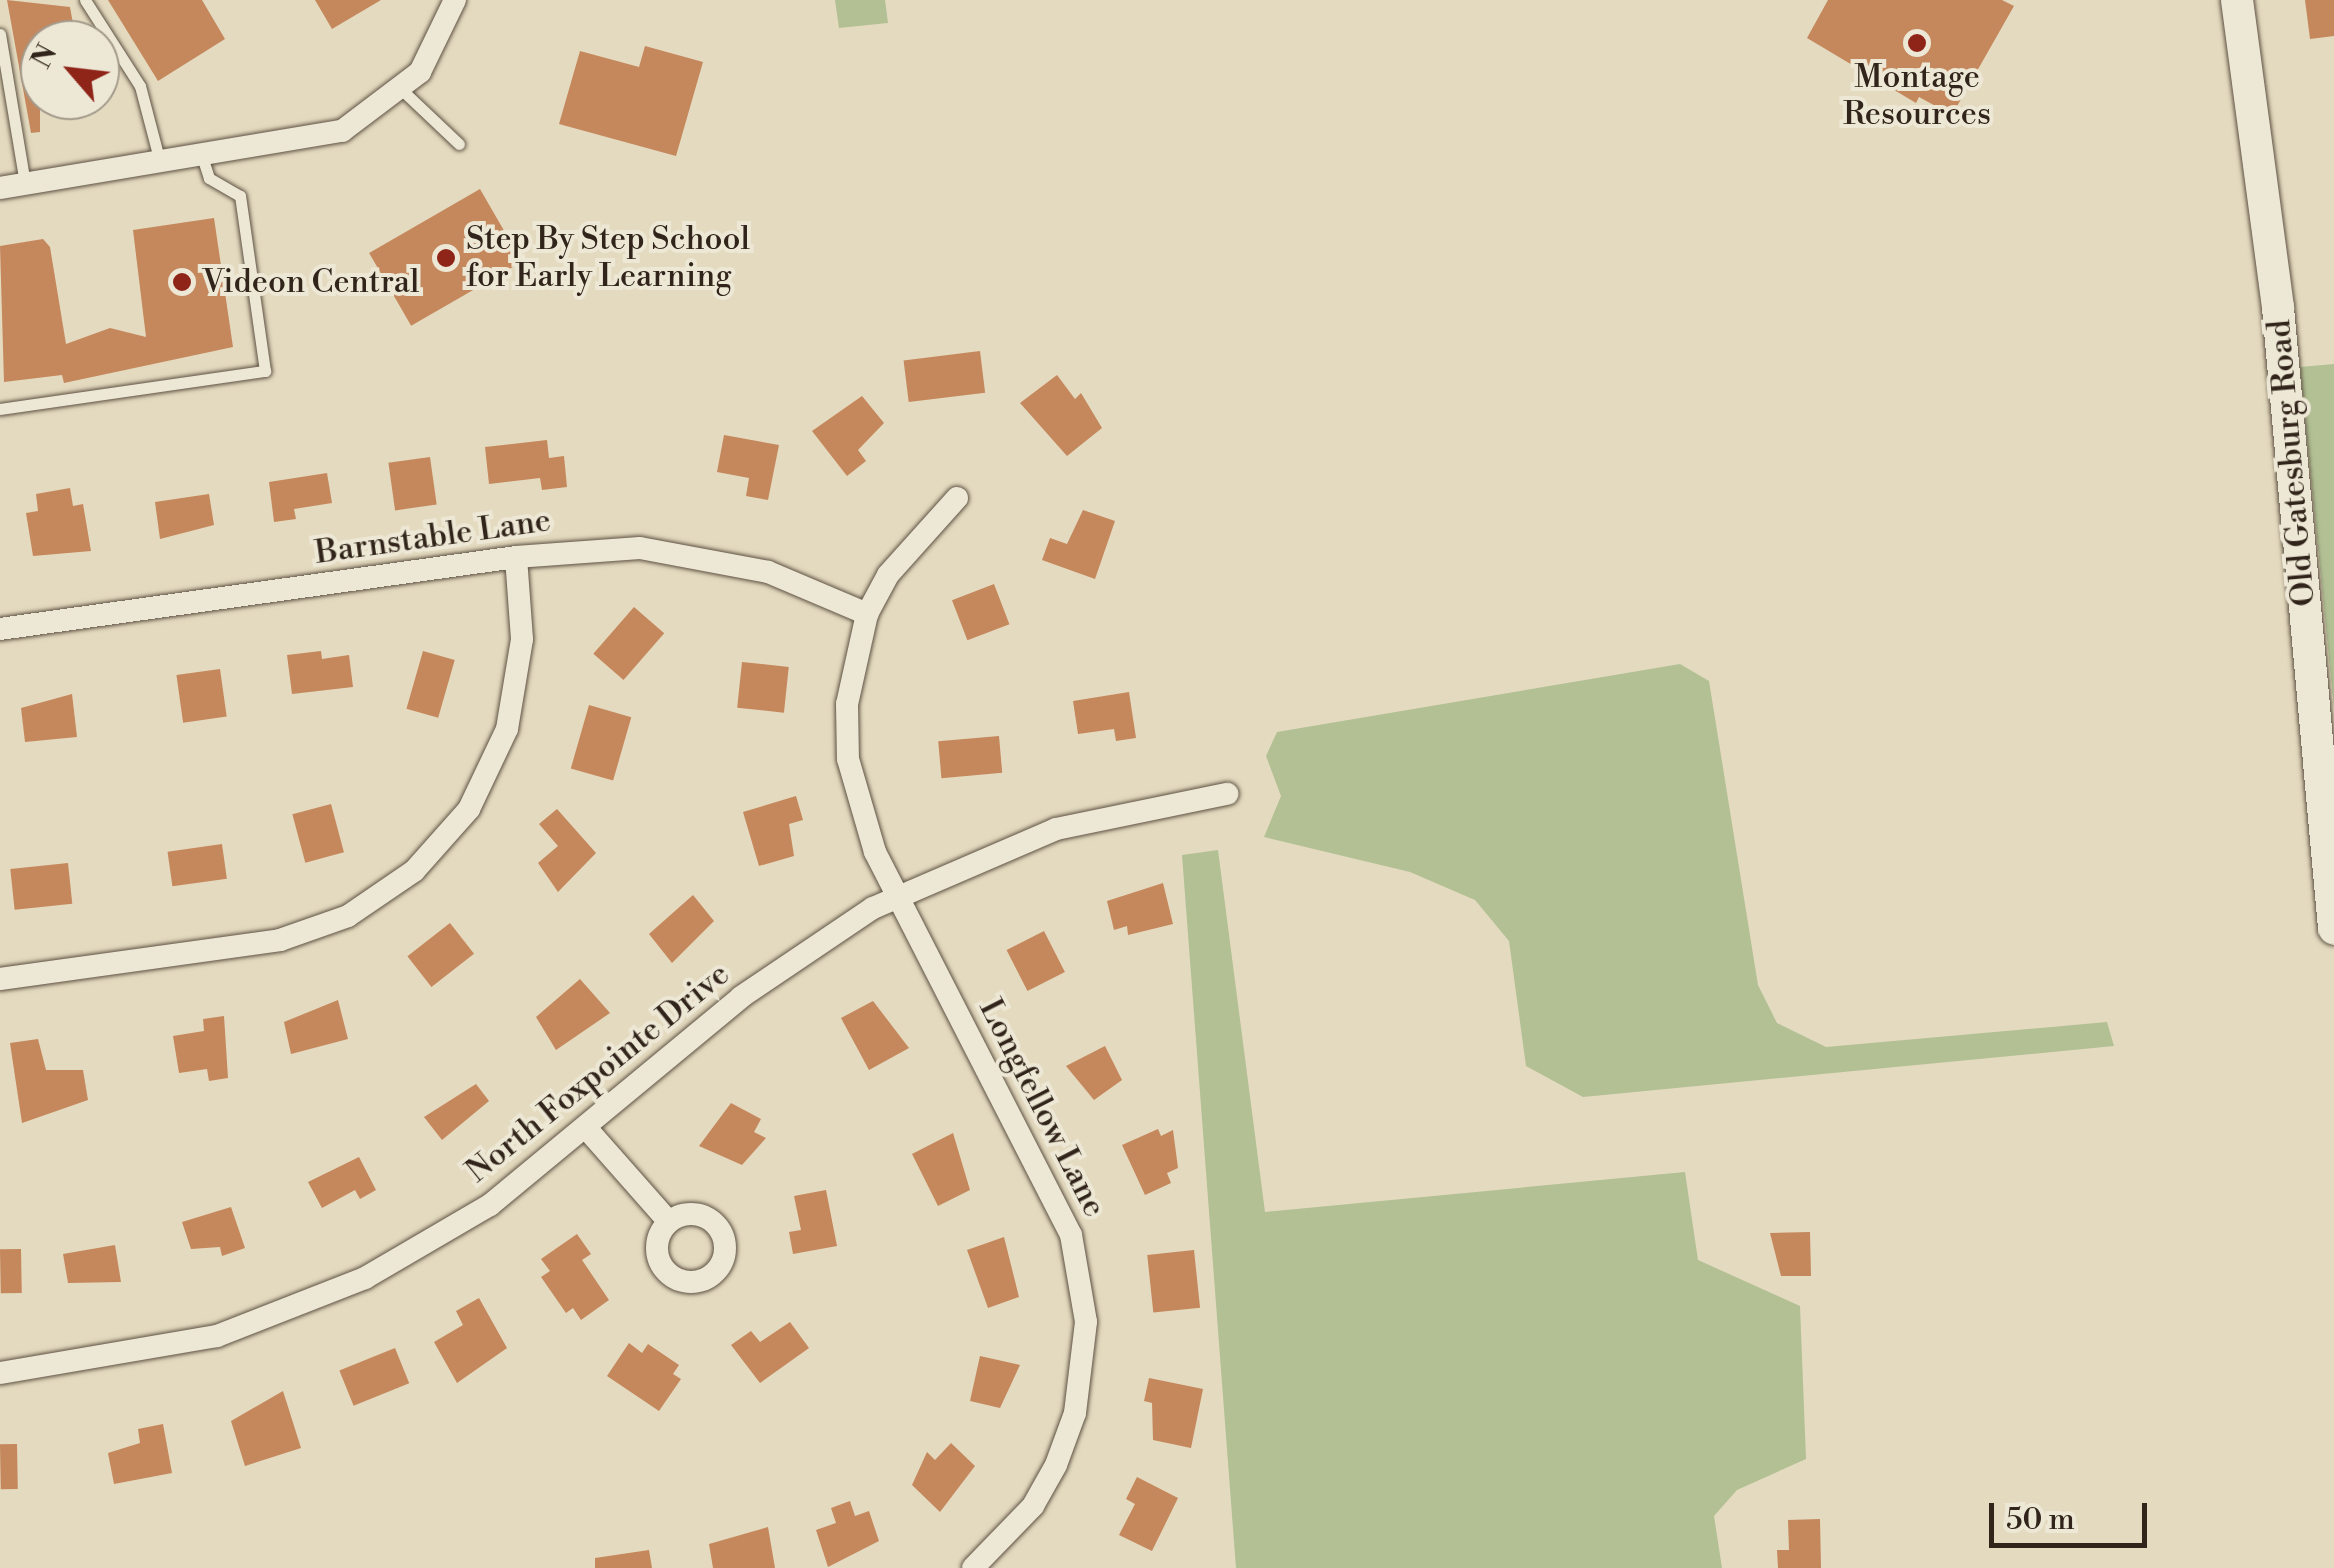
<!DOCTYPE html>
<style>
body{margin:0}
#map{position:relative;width:2334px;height:1568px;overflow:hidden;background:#e4dabf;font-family:"Libre Bodoni",serif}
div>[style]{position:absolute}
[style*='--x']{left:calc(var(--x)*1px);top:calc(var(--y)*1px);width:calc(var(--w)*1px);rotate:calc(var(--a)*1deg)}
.green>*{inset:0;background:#b2c094}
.building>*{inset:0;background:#c5875c;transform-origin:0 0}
.roads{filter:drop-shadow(0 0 2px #5e5243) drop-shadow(0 0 2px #5e5243)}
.lane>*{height:11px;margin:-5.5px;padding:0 5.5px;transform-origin:5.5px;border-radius:5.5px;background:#ede7d5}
.street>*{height:22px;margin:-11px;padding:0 11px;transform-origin:11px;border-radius:11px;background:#ede7d5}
.street>.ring{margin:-11px;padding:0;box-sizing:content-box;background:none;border:22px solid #ede7d5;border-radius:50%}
.secondary>*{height:32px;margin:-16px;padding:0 16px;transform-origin:16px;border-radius:16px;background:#ede7d5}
.dots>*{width:28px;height:28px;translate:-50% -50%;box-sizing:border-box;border:5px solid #ede7d5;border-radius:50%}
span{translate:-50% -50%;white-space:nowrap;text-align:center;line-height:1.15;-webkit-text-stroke:8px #ede7d5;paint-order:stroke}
.poi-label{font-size:32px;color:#31241a}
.left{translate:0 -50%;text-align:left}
.street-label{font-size:32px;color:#31241a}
.north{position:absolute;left:20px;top:20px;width:100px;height:100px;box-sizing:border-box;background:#ede7d5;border:2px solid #a2998a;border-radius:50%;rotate:298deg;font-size:28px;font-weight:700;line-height:40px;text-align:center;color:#31241a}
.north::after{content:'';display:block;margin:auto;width:35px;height:45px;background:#8f2418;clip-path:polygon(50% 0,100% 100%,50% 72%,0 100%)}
.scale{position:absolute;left:1989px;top:1503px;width:158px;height:45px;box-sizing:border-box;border:5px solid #31241a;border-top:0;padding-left:12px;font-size:30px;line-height:35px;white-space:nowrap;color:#31241a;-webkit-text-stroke:8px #ede7d5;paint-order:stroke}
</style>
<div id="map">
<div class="green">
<div style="clip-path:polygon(835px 0,885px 0,888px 23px,839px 28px)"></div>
<div style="clip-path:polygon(2334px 364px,2334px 708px,2300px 367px)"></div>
<div style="clip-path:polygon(1680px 664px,1709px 681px,1758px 985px,1777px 1023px,1826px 1047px,2107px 1022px,2114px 1046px,1583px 1097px,1526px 1066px,1509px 941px,1475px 900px,1410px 872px,1264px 837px,1281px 796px,1266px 756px,1277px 732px)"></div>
<div style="clip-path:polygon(1218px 850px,1265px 1212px,1685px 1172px,1698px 1260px,1800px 1306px,1806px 1459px,1737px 1490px,1714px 1516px,1722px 1568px,1236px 1568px,1182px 855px)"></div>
</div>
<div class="building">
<div style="clip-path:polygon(7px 0,70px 7px,76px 40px,40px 40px,40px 132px,31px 133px)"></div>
<div style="clip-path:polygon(108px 0,202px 0,225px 39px,158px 81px)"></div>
<div style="clip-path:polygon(315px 0,381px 0,332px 29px)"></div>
<div style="clip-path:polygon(1828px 0,2002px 0,2014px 6px,1952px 115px,1919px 97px,1916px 103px,1807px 38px)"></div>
<div style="clip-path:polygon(2305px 0,2334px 0,2334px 36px,2310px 39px)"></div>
<div style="clip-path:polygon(645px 46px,703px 62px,676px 156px,559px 124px,580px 51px,639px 67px)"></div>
<div style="left:480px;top:189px;width:84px;height:128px;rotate:60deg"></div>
<div style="clip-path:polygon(214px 218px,233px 347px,64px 383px,62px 375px,4px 382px,0 246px,43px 239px,50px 247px,66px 344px,110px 328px,146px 337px,133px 230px)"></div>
<div style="left:980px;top:351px;width:42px;height:77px;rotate:83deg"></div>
<div style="clip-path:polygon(1057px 375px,1075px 399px,1081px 393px,1102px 428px,1067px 456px,1020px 403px)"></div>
<div style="clip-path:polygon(862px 396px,884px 423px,858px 450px,866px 461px,847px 476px,812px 431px)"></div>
<div style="clip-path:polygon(724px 435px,779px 445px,768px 500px,746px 496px,749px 478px,717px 472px)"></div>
<div style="clip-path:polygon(547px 440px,549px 458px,564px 456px,567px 487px,542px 490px,540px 478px,489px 484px,485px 447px)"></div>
<div style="left:430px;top:457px;width:48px;height:42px;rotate:82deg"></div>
<div style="clip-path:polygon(327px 473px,332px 503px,294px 509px,296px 519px,274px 522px,269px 482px)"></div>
<div style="clip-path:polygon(70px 488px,73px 506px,83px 504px,91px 551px,33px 556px,26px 513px,38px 511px,36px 494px)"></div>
<div style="clip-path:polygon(209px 494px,214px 525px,160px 539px,155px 502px)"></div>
<div style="clip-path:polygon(1083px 510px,1115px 521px,1095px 579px,1042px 560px,1050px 538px,1067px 544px)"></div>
<div style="left:994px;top:584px;width:43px;height:45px;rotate:69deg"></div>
<div style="left:634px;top:607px;width:40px;height:62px;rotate:41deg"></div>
<div style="clip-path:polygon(321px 651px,322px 659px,349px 655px,353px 687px,292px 694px,287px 655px)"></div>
<div style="left:423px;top:651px;width:33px;height:60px;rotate:16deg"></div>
<div style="left:742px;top:662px;width:47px;height:46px;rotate:6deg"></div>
<div style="left:220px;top:669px;width:48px;height:44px;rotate:82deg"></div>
<div style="clip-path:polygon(1129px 692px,1136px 738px,1116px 741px,1114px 729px,1078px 734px,1073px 701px)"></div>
<div style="clip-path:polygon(72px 694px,77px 737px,25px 742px,21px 708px)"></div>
<div style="left:589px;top:705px;width:44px;height:66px;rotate:16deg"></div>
<div style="left:999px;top:736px;width:37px;height:61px;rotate:85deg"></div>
<div style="clip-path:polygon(796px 796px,803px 820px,789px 824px,794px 856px,759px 866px,743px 812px)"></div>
<div style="left:331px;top:804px;width:50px;height:40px;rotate:75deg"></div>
<div style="clip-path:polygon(557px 809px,596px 853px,558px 892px,538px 863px,558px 846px,539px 824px)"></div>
<div style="left:222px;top:844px;width:35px;height:55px;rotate:82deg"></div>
<div style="left:68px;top:863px;width:41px;height:58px;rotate:84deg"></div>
<div style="clip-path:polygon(1163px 883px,1173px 924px,1128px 935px,1127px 926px,1114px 930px,1107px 901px)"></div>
<div style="clip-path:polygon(693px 895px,714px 921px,672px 963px,649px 934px)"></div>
<div style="left:450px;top:923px;width:39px;height:54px;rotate:52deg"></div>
<div style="left:1044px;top:931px;width:46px;height:42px;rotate:63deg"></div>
<div style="clip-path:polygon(580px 979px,610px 1013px,556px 1050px,536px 1017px)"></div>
<div style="clip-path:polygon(338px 1000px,348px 1039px,291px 1054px,284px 1022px)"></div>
<div style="clip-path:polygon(873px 1001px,909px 1048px,869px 1070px,841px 1018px)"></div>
<div style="clip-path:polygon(224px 1016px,228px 1078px,209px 1081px,207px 1069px,179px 1073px,173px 1036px,204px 1031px,203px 1019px)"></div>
<div style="clip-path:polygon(38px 1039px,46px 1070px,83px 1070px,88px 1100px,22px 1123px,10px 1043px)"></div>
<div style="clip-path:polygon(1105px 1046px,1122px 1080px,1094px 1100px,1066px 1066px)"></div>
<div style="clip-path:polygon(476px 1084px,489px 1101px,442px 1140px,424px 1117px)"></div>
<div style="clip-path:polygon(731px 1103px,761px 1119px,754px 1132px,766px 1138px,742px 1165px,699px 1146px)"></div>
<div style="clip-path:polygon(1158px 1129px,1161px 1136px,1173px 1130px,1178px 1168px,1167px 1173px,1171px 1183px,1145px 1195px,1122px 1145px)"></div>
<div style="clip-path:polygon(953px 1133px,970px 1190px,938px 1206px,912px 1154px)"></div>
<div style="clip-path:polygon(359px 1157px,376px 1190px,360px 1199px,355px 1190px,322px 1208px,308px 1182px)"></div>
<div style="clip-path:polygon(826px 1190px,837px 1246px,793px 1254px,789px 1232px,801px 1230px,794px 1196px)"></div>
<div style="clip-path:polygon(231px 1207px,245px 1248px,222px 1256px,220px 1247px,191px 1249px,182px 1222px)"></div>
<div style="clip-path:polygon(1810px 1232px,1811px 1276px,1781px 1276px,1770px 1233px)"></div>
<div style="clip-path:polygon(577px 1234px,591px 1254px,582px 1260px,609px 1300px,581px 1320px,573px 1308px,566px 1313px,541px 1277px,550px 1271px,541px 1259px)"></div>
<div style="clip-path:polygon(1004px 1237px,1019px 1297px,988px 1308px,967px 1250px)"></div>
<div style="clip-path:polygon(115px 1245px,121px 1282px,68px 1283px,63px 1254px)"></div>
<div style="left:21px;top:1249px;width:44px;height:21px;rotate:89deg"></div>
<div style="left:1194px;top:1250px;width:58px;height:47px;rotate:84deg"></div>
<div style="clip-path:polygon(479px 1298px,507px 1348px,457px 1383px,434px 1342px,463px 1325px,456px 1311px)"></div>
<div style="clip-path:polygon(790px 1322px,809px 1348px,760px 1383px,731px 1345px,751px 1331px,760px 1342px)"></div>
<div style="clip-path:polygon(629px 1343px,642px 1353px,648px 1344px,679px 1365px,673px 1374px,681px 1379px,659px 1411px,607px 1376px)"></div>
<div style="left:395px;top:1348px;width:38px;height:60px;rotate:68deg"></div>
<div style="clip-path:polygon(980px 1356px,1020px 1365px,1000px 1408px,970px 1401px)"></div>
<div style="clip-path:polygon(1149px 1378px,1203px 1389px,1191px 1448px,1153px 1440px,1152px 1403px,1144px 1401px)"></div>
<div style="clip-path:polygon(283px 1391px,301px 1448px,245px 1466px,231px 1421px)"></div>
<div style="clip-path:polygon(163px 1424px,172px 1473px,114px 1484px,108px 1453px,140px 1443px,138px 1429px)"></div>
<div style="clip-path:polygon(951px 1443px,975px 1466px,940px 1512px,912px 1485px,927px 1452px,935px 1460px)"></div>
<div style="left:17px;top:1444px;width:45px;height:17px;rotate:89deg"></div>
<div style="clip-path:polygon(1137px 1477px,1178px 1498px,1152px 1551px,1119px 1535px,1135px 1504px,1126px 1499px)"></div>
<div style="clip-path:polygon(850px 1501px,855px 1516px,869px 1511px,879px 1541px,828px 1567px,816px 1530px,836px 1523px,831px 1508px)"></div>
<div style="clip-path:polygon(1820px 1519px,1821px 1568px,1778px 1568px,1777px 1550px,1789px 1550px,1788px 1520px)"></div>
<div style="clip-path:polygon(768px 1527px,775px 1568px,713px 1568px,709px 1544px)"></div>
<div style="clip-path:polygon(649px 1550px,652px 1568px,595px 1568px,595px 1558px)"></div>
</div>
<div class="roads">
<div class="lane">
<div style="--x:85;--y:0;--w:102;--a:57.4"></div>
<div style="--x:140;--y:86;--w:79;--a:75.3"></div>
<div style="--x:0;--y:34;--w:152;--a:80.5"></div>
<div style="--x:403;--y:91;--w:77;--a:43.4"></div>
<div style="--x:0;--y:409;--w:268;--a:-8.2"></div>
<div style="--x:265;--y:371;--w:177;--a:-98.1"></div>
<div style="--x:240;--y:196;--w:36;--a:-150"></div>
<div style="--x:209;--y:178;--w:22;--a:-108"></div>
</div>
<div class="street">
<div style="--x:0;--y:188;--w:347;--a:-9.5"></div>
<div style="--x:342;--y:131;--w:98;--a:-37.1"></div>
<div style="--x:420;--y:72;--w:80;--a:-64.1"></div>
<div style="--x:957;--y:498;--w:103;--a:131.9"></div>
<div style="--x:888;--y:575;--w:44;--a:118.3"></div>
<div style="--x:867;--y:614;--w:92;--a:102.5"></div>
<div style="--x:847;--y:704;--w:55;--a:89"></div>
<div style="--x:848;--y:759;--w:97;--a:73.8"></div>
<div style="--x:875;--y:852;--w:430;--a:62.9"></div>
<div style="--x:1071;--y:1235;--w:88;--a:80.2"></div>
<div style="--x:1086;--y:1322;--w:92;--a:96.9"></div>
<div style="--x:1075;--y:1413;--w:55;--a:110.1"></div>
<div style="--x:1056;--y:1465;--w:47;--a:119.3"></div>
<div style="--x:1033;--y:1506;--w:86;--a:134.1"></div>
<div style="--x:0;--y:629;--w:521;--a:-7.94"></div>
<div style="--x:516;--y:557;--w:124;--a:-4.2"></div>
<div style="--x:640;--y:548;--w:130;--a:10.6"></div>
<div style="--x:768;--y:572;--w:108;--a:23"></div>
<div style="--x:0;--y:979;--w:283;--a:-7.9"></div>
<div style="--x:280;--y:940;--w:72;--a:-19.4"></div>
<div style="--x:348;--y:916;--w:80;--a:-34.3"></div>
<div style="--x:414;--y:871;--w:83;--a:-48.4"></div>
<div style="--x:469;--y:809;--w:89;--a:-64.6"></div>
<div style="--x:507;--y:729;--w:91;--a:-80.5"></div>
<div style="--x:522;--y:639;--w:82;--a:-94.2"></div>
<div style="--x:587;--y:1129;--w:124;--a:48.6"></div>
<div class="ring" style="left:657px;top:1214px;width:46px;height:46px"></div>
<div style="--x:0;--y:1373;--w:220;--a:-9.7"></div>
<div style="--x:217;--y:1336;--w:159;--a:-21.4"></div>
<div style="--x:365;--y:1278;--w:145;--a:-30.3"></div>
<div style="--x:490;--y:1205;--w:326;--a:-39.6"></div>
<div style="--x:741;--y:997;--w:159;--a:-34"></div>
<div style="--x:873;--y:908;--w:199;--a:-23.3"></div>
<div style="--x:1056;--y:829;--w:175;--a:-11.6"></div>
</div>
<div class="secondary">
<div style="--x:2237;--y:0;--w:311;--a:82.4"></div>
<div style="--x:2278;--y:308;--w:623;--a:84.84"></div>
</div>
</div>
<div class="dots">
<div style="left:1917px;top:43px;background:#8f2418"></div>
<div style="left:446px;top:258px;background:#8f2418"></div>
<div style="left:182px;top:282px;background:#8f2418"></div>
</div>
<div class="poi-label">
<span style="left:1917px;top:96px">Montage<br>Resources</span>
<span class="left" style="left:466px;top:258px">Step By Step School<br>for Early Learning</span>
<span class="left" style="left:202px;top:282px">Videon Central</span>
</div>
<div class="street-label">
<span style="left:2292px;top:463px;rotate:-95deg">Old Gatesburg Road</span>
<span style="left:433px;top:537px;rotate:-8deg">Barnstable Lane</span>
<span style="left:598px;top:1073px;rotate:-39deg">North Foxpointe Drive</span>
<span style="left:1042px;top:1108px;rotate:63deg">Longfellow Lane</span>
</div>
<div class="north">N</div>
<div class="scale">50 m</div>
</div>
